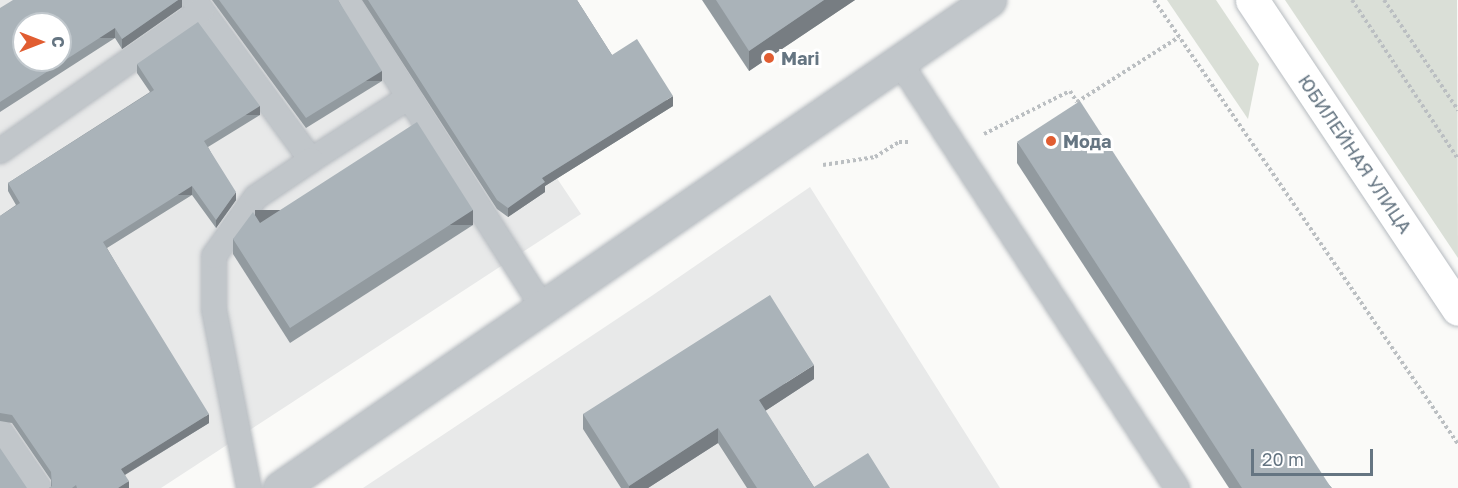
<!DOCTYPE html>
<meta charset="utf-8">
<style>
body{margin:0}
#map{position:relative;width:1458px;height:488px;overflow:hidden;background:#fafaf8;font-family:"Golos Text",sans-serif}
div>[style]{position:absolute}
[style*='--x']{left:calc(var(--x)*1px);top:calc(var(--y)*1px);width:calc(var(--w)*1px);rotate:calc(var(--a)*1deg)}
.built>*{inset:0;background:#e8e9e9}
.green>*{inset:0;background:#dadfd7}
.path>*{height:4px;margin-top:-2px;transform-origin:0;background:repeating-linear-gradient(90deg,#bbbfc2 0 3px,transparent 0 6px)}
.roads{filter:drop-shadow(0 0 2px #b6bbc0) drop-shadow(0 0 2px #b6bbc0)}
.lane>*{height:24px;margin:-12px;padding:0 12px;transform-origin:12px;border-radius:12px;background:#c1c6ca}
.street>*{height:33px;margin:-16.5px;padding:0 16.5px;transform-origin:16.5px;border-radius:16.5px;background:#c1c6ca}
.secondary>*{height:33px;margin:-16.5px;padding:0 16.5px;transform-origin:16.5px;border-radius:16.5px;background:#fff}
.wall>*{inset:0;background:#929a9f}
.shaded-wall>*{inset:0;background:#777d82;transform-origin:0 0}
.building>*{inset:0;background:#aab3b9;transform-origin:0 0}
.dots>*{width:16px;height:16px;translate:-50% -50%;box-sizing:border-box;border:3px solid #fff;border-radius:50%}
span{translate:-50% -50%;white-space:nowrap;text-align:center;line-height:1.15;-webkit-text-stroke:6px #fff;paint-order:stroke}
.poi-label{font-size:18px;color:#657582;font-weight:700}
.left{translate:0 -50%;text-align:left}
.street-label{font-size:18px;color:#657582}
.north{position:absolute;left:12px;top:12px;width:60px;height:60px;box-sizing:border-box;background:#fff;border:2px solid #c1c8cd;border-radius:50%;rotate:90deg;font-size:16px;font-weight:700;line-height:24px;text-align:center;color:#657582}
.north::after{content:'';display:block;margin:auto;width:21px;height:27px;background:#e15d31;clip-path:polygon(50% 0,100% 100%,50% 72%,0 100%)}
.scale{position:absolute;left:1251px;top:449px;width:122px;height:27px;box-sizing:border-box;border:3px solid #657582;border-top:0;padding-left:8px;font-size:18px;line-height:21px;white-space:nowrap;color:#657582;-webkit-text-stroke:4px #fff;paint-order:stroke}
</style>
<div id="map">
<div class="built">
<div style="clip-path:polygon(evenodd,0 0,437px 0,581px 214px,161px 488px,0 488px,0 0,24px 24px,60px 24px,60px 60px,24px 60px,24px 24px)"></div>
<div style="clip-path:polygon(810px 187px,1000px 488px,363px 488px,653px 295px)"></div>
</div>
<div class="green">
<div style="clip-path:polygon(1167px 0,1216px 0,1259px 64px,1248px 119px)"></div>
<div style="clip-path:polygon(1285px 0,1457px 0,1458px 258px)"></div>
</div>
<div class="path">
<div style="--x:1154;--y:0;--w:538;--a:55.6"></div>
<div style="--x:1352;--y:0;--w:191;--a:56.3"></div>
<div style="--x:1384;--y:0;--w:133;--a:56.1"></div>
<div style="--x:984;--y:134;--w:96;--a:-26.6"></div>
<div style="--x:1070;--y:91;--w:13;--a:58"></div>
<div style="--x:1077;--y:102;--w:121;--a:-32.5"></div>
<div style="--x:823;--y:165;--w:53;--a:-8.7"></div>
<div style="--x:875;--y:157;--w:28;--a:-32"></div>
<div style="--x:899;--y:142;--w:12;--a:0"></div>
</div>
<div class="roads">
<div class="lane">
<div style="--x:194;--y:0;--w:198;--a:53.8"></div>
<div style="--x:311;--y:160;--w:117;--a:-32.7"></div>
<div style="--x:347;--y:0;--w:366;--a:57.5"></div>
<div style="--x:899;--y:61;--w:510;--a:56.93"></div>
<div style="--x:0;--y:151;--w:246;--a:-34.9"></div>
<div style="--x:0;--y:431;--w:69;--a:55.6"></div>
<div style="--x:249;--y:488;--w:181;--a:-101.1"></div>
<div style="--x:214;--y:310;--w:54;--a:-90"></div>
<div style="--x:214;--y:256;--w:72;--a:-54.6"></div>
<div style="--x:256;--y:197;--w:66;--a:-33.9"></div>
</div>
<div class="street">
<div style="--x:280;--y:488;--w:861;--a:-34.54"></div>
</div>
<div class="secondary">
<div style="--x:1252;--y:0;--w:371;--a:56.3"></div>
</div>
</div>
<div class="wall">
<div style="clip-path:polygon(182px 0,182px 7px,122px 49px,115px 38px,0 112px,0 8px)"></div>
<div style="clip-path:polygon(212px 0,338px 0,382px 81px,306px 128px)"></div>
<div style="clip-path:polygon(362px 0,577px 0,612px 55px,673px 106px,545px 186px,545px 192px,508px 217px,497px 209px)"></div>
<div style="clip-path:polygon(702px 0,855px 0,749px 71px)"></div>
<div style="clip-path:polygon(137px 64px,260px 115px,208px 147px,236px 200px,216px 228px,192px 195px,107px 248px,209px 423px,125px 475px,129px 488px,49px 488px,51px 487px,51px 480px,12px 423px,0 421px,0 216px,16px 205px,8px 191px,8px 183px,150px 92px,137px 73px)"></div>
<div style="clip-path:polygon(1017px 142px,1332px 488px,1229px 488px,1017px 163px)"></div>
<div style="clip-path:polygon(260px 223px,473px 225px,290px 343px,233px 254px,233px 239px)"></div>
<div style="clip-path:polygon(814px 379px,765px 411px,814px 487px,890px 488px,747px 488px,718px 443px,648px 488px,621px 488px,583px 429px,583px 414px)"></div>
</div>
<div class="shaded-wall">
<div style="clip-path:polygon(178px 0,182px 0,182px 7px,122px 49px,122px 39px)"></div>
<div style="clip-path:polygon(824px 0,855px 0,749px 71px,749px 51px)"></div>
<div style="left:115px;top:28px;width:10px;height:137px;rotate:90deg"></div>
<div style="left:382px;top:71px;width:10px;height:89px;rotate:90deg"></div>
<div style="clip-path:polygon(673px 96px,673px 106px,545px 186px,545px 192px,508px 217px,508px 208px,542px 178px)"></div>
<div style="left:260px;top:106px;width:9px;height:66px;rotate:90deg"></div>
<div style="left:192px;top:186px;width:9px;height:105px;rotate:90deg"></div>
<div style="clip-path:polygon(236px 192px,236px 200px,216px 228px,216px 220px)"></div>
<div style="left:473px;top:210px;width:15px;height:218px;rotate:90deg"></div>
<div style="clip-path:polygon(814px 365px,814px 379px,759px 415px,759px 400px)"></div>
<div style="clip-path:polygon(209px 414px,209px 423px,121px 477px,121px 469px)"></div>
<div style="clip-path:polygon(718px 428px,718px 443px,648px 488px,629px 488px,629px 486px)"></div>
<div style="clip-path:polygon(129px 481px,129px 488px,118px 488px)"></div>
</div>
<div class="building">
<div style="clip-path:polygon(evenodd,13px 0,178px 0,122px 39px,115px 28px,0 102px,0 8px,13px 0,24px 24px,60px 24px,60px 60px,24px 60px,24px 24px)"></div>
<div style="clip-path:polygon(219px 0,338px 0,382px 71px,306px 118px)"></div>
<div style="clip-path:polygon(368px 0,577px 0,612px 55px,637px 39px,673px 96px,542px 178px,545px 182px,508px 208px,497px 200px)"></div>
<div style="clip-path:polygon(716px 0,824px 0,749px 51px)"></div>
<div style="clip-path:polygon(198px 22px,260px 106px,204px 141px,236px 192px,216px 220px,192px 186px,103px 242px,209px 414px,121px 469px,129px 481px,118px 488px,77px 488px,76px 485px,72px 488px,49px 488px,52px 486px,51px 472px,12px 415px,0 413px,0 216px,20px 203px,8px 183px,154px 90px,137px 64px)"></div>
<div style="left:1080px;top:101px;width:462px;height:75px;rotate:57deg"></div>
<div style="clip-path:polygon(417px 122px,473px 210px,290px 328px,233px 239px,253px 212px,260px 223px)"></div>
<div style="clip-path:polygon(770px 295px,814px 365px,759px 400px,814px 487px,868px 453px,890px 488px,757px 488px,718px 428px,629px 486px,583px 414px)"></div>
<div style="clip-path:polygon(0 448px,27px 488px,28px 488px,0 488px)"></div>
</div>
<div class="dots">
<div style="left:769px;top:58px;background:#e15d31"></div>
<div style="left:1051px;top:141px;background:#e15d31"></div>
</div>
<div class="poi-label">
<span class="left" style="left:781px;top:58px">Mari</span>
<span class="left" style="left:1063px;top:141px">Мода</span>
</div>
<div class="street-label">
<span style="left:1355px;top:154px;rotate:56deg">ЮБИЛЕЙНАЯ УЛИЦА</span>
</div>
<div class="north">С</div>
<div class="scale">20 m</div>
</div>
